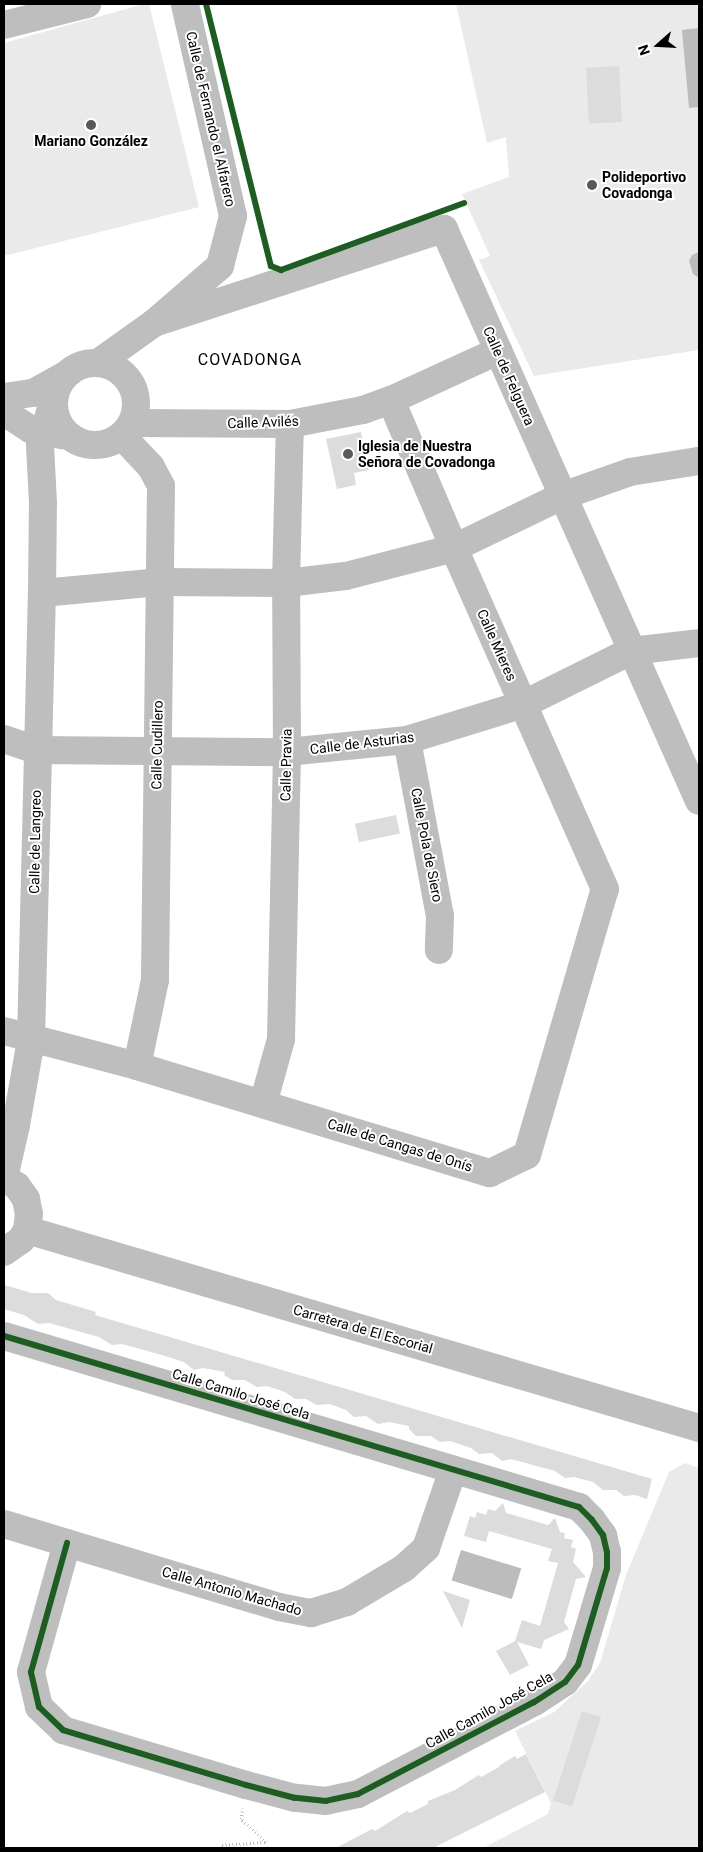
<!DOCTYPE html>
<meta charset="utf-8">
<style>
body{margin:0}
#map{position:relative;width:703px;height:1852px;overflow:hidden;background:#fff;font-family:Roboto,sans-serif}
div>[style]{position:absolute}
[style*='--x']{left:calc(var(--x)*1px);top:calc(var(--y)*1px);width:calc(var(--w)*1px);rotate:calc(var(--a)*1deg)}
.green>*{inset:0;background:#eaeaea}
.water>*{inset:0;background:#bcbcbc;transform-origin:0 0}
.building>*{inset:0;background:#dcdcdc;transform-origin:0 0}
.path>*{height:3px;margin-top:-1.5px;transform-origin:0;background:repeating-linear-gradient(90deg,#b8b8b8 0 1px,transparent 0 3.5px)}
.minor>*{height:28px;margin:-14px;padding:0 14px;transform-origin:14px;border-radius:14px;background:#bebebe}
.minor>.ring{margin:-14px;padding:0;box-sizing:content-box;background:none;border:28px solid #bebebe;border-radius:50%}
.cycleway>*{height:6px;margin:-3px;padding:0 3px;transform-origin:3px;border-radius:3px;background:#1b5e20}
.dots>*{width:14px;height:14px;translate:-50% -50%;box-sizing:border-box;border:2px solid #fff;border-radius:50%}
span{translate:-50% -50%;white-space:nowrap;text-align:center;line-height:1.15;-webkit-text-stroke:4px #fff;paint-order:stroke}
.street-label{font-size:14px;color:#000}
.poi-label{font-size:14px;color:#000;font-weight:700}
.left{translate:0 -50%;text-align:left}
.quarter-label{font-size:16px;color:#000;letter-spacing:1px}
.frame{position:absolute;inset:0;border:5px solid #000;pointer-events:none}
.north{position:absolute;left:633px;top:20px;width:50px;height:50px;-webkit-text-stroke:4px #fff;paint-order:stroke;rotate:251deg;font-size:14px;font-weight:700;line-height:20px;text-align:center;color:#000}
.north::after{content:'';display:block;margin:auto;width:18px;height:22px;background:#000;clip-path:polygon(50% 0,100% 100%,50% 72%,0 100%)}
</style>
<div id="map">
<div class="green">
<div style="clip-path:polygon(144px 4px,149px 4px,199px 207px,4px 256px,4px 43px)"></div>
<div style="clip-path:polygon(456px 4px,699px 4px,699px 350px,534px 376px,479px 260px,490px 256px,462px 194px,509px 177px,506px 137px,487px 143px)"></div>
<div style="clip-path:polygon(685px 1463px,699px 1468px,699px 1848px,483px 1848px,548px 1814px,551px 1803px,515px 1731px,554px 1712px,587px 1682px,600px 1663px,626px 1575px,669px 1472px)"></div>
</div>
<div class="water">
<div style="clip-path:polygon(699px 28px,699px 107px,689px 108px,682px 30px)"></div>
<div style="clip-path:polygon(699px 252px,699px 278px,693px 274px,689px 261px,692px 255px)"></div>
<div style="left:461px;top:1550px;width:63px;height:32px;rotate:17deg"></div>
</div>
<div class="building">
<div style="left:619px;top:66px;width:56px;height:33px;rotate:87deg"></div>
<div style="clip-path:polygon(361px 432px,369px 470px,354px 473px,356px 485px,337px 489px,326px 439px)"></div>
<div style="left:396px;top:815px;width:19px;height:42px;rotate:78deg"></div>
<div style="clip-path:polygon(4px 1285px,32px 1293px,48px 1293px,56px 1300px,96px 1312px,95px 1315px,652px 1479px,647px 1499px,635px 1495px,624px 1496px,616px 1490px,603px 1490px,593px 1482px,574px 1477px,565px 1478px,555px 1471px,511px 1459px,502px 1461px,492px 1453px,479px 1454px,471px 1448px,450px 1441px,440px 1442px,431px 1436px,416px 1436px,409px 1429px,409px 1426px,389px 1422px,378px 1424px,366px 1416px,354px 1417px,346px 1410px,330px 1404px,317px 1405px,306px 1399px,295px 1399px,285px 1392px,267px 1386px,257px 1387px,245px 1380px,232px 1380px,224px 1375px,225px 1372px,203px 1368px,194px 1370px,184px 1362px,162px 1355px,122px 1344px,112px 1345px,99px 1337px,49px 1323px,38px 1324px,24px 1315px,4px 1309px)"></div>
<div style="clip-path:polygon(503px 1503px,506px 1513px,548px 1525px,555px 1518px,560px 1532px,565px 1533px,564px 1538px,573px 1540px,571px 1547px,576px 1549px,573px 1562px,586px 1577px,576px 1579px,564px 1622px,569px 1629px,544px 1640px,541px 1649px,517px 1642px,529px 1665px,510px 1675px,496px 1651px,515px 1641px,522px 1620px,540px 1626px,558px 1563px,548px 1561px,552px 1549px,489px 1531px,486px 1542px,464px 1536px,470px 1516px,475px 1518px,477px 1512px,486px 1515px,488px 1509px,495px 1511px)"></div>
<div style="clip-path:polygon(443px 1591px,470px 1600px,462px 1628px)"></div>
<div style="left:582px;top:1711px;width:20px;height:94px;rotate:18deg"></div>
<div style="clip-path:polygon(526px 1754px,545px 1792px,433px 1848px,336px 1848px,372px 1829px,375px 1831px,407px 1811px,410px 1813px,428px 1804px,428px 1801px,455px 1790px,479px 1775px,481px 1777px,499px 1767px,500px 1765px,515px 1756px,517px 1759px)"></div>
</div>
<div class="path">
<div style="--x:225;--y:1848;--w:4;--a:-135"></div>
<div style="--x:222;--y:1845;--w:44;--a:-3.9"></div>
<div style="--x:266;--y:1842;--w:34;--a:-137"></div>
<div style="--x:241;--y:1819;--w:11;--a:-80"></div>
</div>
<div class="minor">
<div style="--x:4;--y:25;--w:86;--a:-14.2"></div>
<div style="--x:154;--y:323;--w:305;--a:-18"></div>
<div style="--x:444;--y:229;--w:626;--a:65.97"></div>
<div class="ring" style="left:54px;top:363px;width:54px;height:54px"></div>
<div style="--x:98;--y:363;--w:69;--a:-35.5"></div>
<div style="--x:154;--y:323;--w:87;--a:-40.8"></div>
<div style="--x:220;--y:266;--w:52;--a:-75.4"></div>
<div style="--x:233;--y:216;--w:217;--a:-102.8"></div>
<div style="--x:4;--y:397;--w:29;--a:-8"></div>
<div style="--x:33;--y:393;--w:37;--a:-29"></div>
<div style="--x:4;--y:412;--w:31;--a:33"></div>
<div style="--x:30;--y:429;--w:33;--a:11"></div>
<div style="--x:132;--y:423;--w:158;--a:0.4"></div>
<div style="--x:290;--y:424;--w:74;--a:-10.9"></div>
<div style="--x:363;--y:410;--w:30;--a:-20"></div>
<div style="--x:391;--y:400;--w:118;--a:-24.6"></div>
<div style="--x:122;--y:436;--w:42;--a:46.9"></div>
<div style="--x:151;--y:467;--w:21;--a:62"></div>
<div style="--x:161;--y:486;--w:494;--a:90.7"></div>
<div style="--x:155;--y:980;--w:88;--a:101.8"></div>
<div style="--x:42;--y:593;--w:120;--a:-5.3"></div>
<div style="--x:161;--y:582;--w:125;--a:0.5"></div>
<div style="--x:286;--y:583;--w:60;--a:-6.7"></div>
<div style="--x:346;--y:576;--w:112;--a:-14.5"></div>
<div style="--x:454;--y:548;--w:120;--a:-25.7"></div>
<div style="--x:562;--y:496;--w:72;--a:-19.4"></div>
<div style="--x:630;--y:472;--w:70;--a:-9.1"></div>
<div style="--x:4;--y:739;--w:34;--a:19"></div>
<div style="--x:36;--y:750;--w:251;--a:0.5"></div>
<div style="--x:287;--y:752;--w:121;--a:-5.7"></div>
<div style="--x:407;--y:740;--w:122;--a:-17.1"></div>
<div style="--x:524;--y:704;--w:119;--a:-26.4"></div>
<div style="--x:631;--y:651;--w:68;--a:-6.7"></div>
<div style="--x:407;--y:740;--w:179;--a:79.4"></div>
<div style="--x:440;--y:916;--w:34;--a:92"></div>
<div style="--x:4;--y:1031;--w:138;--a:14.7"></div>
<div style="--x:137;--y:1066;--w:369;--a:16.9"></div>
<div style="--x:490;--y:1173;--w:41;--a:-25.9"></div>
<div style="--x:527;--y:1155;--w:277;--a:-73.7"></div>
<div style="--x:605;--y:889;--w:373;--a:-113.9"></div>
<div style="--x:454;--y:548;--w:161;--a:-113.1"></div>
<div style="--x:263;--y:1104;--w:67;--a:-74.5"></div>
<div style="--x:281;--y:1039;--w:287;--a:-88.8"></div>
<div style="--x:287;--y:752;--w:169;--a:-90.3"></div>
<div style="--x:286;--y:583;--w:159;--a:-88.6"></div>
<div style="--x:4;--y:1178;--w:54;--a:-77.2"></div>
<div style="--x:16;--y:1125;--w:86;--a:-80"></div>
<div style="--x:31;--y:1040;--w:447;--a:-88.6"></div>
<div style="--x:42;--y:593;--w:90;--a:-89.4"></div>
<div style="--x:43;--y:503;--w:58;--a:-93"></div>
<div style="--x:40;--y:445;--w:52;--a:-73.3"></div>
<div style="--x:4;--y:1178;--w:15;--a:32"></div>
<div style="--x:17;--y:1186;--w:16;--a:55"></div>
<div style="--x:26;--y:1199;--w:15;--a:79"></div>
<div style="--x:29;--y:1214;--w:16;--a:97"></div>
<div style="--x:27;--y:1230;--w:12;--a:121"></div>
<div style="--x:21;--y:1240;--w:21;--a:145"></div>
<div style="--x:27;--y:1230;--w:701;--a:16.42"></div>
<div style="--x:4;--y:1336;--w:600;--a:16.56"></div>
<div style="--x:579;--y:1507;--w:18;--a:45"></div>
<div style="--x:592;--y:1520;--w:19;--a:54"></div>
<div style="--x:603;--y:1535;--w:17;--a:77"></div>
<div style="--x:607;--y:1552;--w:16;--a:90"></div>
<div style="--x:607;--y:1568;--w:101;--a:106.6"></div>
<div style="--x:578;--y:1665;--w:21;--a:127"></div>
<div style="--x:565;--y:1682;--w:37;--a:147"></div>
<div style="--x:534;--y:1702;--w:199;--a:152.4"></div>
<div style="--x:358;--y:1794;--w:33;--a:168"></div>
<div style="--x:326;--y:1801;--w:31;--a:-174"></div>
<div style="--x:295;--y:1798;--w:51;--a:-165.1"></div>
<div style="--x:246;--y:1785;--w:191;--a:-163.3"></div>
<div style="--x:63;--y:1730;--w:33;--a:-136"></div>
<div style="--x:39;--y:1707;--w:36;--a:-103"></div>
<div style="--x:31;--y:1672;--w:134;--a:-74.4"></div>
<div style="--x:4;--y:1524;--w:287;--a:16.8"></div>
<div style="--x:279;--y:1607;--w:33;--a:11"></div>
<div style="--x:311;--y:1613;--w:38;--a:-17"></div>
<div style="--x:347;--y:1602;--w:66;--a:-30.8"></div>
<div style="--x:404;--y:1568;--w:30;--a:-42"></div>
<div style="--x:426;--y:1548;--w:83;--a:-70.9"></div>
</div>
<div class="cycleway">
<div style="--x:206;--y:4;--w:270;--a:76.1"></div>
<div style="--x:271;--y:266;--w:11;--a:22"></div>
<div style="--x:281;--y:270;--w:195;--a:-20.1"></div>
<div style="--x:4;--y:1336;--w:600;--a:16.56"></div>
<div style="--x:579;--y:1507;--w:18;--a:45"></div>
<div style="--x:592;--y:1520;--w:19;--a:54"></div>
<div style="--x:603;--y:1535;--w:17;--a:77"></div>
<div style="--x:607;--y:1552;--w:16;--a:90"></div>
<div style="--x:607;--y:1568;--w:101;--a:106.6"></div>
<div style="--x:578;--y:1665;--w:21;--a:127"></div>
<div style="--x:565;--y:1682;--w:37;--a:147"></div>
<div style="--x:534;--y:1702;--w:199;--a:152.4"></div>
<div style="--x:358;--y:1794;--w:33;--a:168"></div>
<div style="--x:326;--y:1801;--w:31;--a:-174"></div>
<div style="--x:295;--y:1798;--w:51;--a:-165.1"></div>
<div style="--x:246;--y:1785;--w:191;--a:-163.3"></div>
<div style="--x:63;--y:1730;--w:33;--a:-136"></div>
<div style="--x:39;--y:1707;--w:36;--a:-103"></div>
<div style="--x:31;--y:1672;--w:134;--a:-74.4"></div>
</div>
<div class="dots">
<div style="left:91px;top:125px;background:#595959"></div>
<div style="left:592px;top:185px;background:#595959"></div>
<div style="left:348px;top:454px;background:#595959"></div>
</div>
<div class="street-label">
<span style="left:211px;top:119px;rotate:77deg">Calle de Fernando el Alfarero</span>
<span style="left:509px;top:376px;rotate:66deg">Calle de Felguera</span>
<span style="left:263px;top:422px;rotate:-2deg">Calle Avilés</span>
<span style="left:497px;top:645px;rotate:66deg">Calle Mieres</span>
<span style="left:362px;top:743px;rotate:-7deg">Calle de Asturias</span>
<span style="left:157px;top:745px;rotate:-89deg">Calle Cudillero</span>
<span style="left:286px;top:765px;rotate:-89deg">Calle Pravia</span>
<span style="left:35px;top:842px;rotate:-89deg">Calle de Langreo</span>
<span style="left:427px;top:845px;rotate:79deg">Calle Pola de Siero</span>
<span style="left:400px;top:1145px;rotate:17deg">Calle de Cangas de Onís</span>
<span style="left:363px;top:1329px;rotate:16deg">Carretera de El Escorial</span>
<span style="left:241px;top:1394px;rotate:17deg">Calle Camilo José Cela</span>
<span style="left:232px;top:1591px;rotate:16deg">Calle Antonio Machado</span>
<span style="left:489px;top:1710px;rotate:-29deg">Calle Camilo José Cela</span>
</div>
<div class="poi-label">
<span style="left:91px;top:141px">Mariano González</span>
<span class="left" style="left:602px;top:185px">Polideportivo<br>Covadonga</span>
<span class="left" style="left:358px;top:454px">Iglesia de Nuestra<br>Señora de Covadonga</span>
</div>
<div class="quarter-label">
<span style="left:250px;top:360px">COVADONGA</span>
</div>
<div class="frame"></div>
<div class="north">N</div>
</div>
